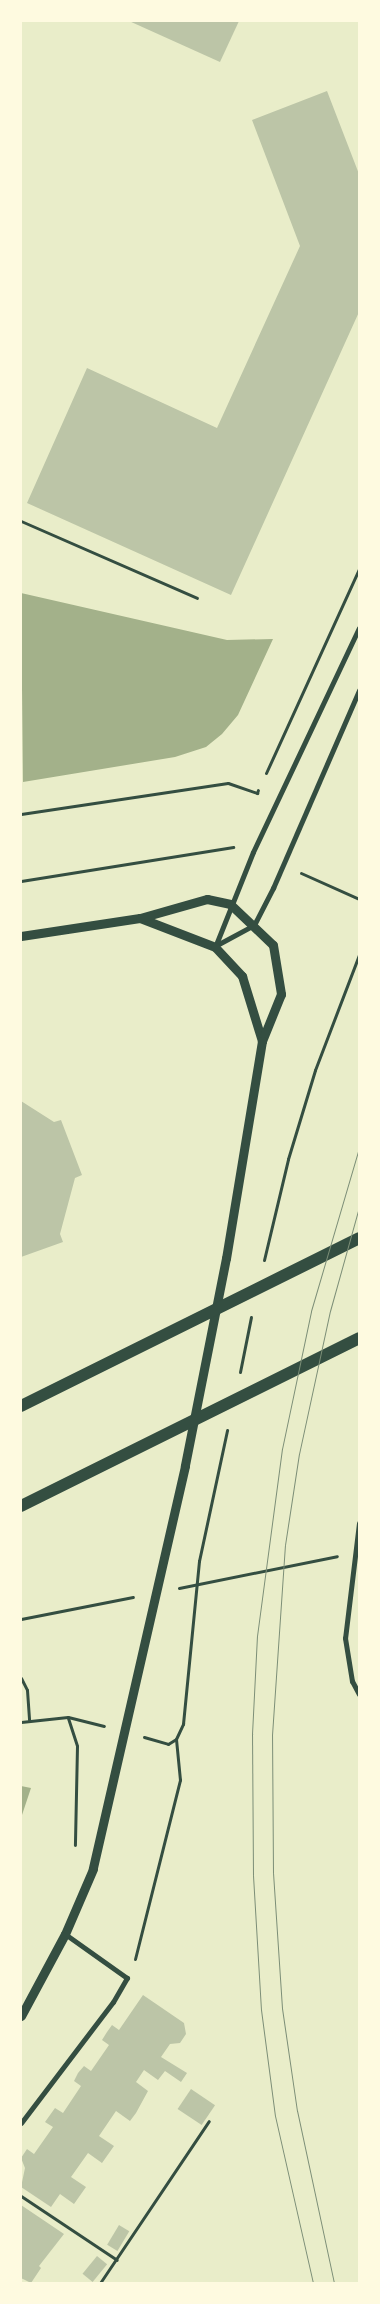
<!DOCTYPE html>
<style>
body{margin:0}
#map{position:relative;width:380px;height:2304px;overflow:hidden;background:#e9edc9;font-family:"Open Sans",sans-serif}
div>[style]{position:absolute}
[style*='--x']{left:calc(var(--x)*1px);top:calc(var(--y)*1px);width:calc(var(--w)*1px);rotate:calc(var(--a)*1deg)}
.water>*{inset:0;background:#a3b18a}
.building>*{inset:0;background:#bcc5a7;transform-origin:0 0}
.path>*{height:3px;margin:-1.5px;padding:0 1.5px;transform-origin:1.5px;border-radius:1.5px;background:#344e41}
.minor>*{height:5px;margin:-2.5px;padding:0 2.5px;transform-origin:2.5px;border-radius:2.5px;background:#344e41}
.tertiary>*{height:9px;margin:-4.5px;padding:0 4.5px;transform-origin:4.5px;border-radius:4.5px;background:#344e41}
.primary>*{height:12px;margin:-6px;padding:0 6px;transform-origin:6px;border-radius:6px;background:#344e41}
.tram>*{height:1px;margin:-0.5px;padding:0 0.5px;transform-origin:0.5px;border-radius:0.5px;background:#7c8e77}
span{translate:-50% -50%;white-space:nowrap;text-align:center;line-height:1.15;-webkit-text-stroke:5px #fefae0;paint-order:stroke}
.frame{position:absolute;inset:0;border:22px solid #fefae0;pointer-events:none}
</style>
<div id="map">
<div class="water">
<div style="clip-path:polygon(21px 593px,227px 640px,273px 639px,238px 715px,222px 734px,206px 747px,175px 757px,23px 782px)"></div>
<div style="clip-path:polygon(21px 1786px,31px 1788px,21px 1818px)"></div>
</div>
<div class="building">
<div style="clip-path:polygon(129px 21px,239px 21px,220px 62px)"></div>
<div style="clip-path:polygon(327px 91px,359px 174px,359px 312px,231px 595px,27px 503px,87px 368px,217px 428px,300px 246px,252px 120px)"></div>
<div style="clip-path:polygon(21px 1101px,54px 1122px,61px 1120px,82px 1175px,75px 1178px,60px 1234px,63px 1242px,21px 1257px)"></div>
<div style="clip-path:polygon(143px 1995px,184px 2023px,186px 2034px,180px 2043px,170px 2044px,161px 2057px,187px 2073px,181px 2082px,165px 2071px,158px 2080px,144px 2070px,136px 2082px,148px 2091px,136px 2113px,130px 2121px,116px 2111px,99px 2136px,114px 2146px,102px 2163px,88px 2153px,71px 2177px,86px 2187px,74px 2204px,60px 2194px,51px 2207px,21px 2187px,25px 2168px,21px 2158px,27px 2149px,34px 2154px,53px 2127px,45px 2122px,55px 2108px,63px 2113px,81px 2086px,74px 2081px,78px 2073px,84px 2066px,91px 2071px,109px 2045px,102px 2040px,107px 2032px,112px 2025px,119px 2030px)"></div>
<div style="left:191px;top:2089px;width:29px;height:24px;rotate:34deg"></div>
<div style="clip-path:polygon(21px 2205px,64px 2234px,39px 2266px,41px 2268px,31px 2283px,21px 2278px)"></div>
<div style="left:119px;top:2225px;width:12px;height:23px;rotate:31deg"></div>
<div style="left:97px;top:2256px;width:13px;height:23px;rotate:39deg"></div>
</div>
<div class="path">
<div style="--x:21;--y:521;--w:192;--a:23.6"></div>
<div style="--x:266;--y:773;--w:224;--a:-65.5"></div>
<div style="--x:21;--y:814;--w:209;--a:-8.5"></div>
<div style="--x:228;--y:783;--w:31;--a:19"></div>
<div style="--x:257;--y:793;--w:3;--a:-72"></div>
<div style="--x:301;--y:873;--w:64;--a:24.1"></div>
<div style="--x:21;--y:881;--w:215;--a:-9.1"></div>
<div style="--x:264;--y:1260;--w:104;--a:-76.6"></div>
<div style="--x:288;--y:1159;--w:93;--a:-73.1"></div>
<div style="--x:315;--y:1070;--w:123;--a:-69.1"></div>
<div style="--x:240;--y:1372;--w:56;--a:-78.7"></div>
<div style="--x:179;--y:1588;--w:161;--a:-11.4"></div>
<div style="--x:21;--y:1619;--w:114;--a:-11.1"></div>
<div style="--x:21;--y:1678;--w:13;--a:63"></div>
<div style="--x:27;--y:1690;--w:30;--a:86"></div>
<div style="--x:68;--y:1718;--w:29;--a:72"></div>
<div style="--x:77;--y:1746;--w:99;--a:91.2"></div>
<div style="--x:21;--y:1722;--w:47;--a:-6.1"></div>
<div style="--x:68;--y:1717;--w:37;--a:14"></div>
<div style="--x:144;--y:1737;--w:25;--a:16"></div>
<div style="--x:168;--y:1744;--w:9;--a:-32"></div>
<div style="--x:176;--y:1739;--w:17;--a:-65"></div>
<div style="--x:183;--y:1724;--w:164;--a:-84.4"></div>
<div style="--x:199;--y:1561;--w:134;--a:-77.9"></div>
<div style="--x:135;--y:1959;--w:185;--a:-75.9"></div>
<div style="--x:180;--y:1780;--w:41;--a:-95.6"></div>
<div style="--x:21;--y:2196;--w:115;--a:33.7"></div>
<div style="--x:100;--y:2283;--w:195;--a:-56.1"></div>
</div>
<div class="minor">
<div style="--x:215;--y:946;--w:44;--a:-28.3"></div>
<div style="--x:254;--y:925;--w:42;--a:-62.8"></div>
<div style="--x:273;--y:888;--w:216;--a:-66.5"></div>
<div style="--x:215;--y:947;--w:102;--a:-68.2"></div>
<div style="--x:253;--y:852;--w:248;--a:-64.7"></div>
<div style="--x:359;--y:1523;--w:116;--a:96.9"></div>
<div style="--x:345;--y:1638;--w:44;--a:80.8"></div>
<div style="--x:352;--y:1681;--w:15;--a:62"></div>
<div style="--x:21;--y:2123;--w:152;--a:-52.8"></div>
<div style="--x:113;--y:2002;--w:28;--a:-60"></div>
<div style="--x:127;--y:1978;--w:76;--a:-144.6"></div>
</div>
<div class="tertiary">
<div style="--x:140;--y:918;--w:80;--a:21.1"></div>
<div style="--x:215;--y:947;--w:40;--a:47"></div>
<div style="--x:242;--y:976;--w:68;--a:72.9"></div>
<div style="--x:21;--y:936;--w:120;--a:-8.6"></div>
<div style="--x:140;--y:918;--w:70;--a:-15.8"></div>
<div style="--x:207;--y:899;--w:24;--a:12"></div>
<div style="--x:230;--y:904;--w:59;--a:43.6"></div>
<div style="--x:273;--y:945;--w:50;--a:80.7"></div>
<div style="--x:281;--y:994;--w:51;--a:112"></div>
<div style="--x:262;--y:1041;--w:220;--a:99.4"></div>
<div style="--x:226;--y:1258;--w:212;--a:101.2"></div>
<div style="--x:185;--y:1466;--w:413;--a:102.9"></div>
<div style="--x:93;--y:1869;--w:71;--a:113.3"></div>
<div style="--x:65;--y:1934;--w:93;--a:118.2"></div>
</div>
<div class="primary">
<div style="--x:21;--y:1406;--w:377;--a:-26.4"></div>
<div style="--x:21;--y:1506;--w:377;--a:-26.4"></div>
</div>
<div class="tram">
<div style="--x:313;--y:2283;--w:171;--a:-102.8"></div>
<div style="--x:275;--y:2116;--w:107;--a:-97.5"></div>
<div style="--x:261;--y:2010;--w:135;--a:-93.4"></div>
<div style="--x:253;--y:1875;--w:141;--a:-90.4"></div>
<div style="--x:252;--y:1734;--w:98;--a:-87.1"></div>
<div style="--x:257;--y:1636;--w:189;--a:-82.4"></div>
<div style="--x:282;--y:1449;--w:141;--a:-78.1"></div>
<div style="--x:311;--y:1311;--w:170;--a:-73.6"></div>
<div style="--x:334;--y:2283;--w:176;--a:-102.1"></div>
<div style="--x:297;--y:2111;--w:104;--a:-98.3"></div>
<div style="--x:282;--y:2008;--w:135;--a:-93.8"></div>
<div style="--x:273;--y:1873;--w:138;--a:-90.4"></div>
<div style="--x:272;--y:1735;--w:190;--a:-86.1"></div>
<div style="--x:285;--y:1545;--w:92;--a:-81.3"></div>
<div style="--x:299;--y:1454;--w:146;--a:-77.8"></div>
<div style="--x:330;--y:1311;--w:108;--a:-74.4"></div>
</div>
<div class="frame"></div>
</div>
